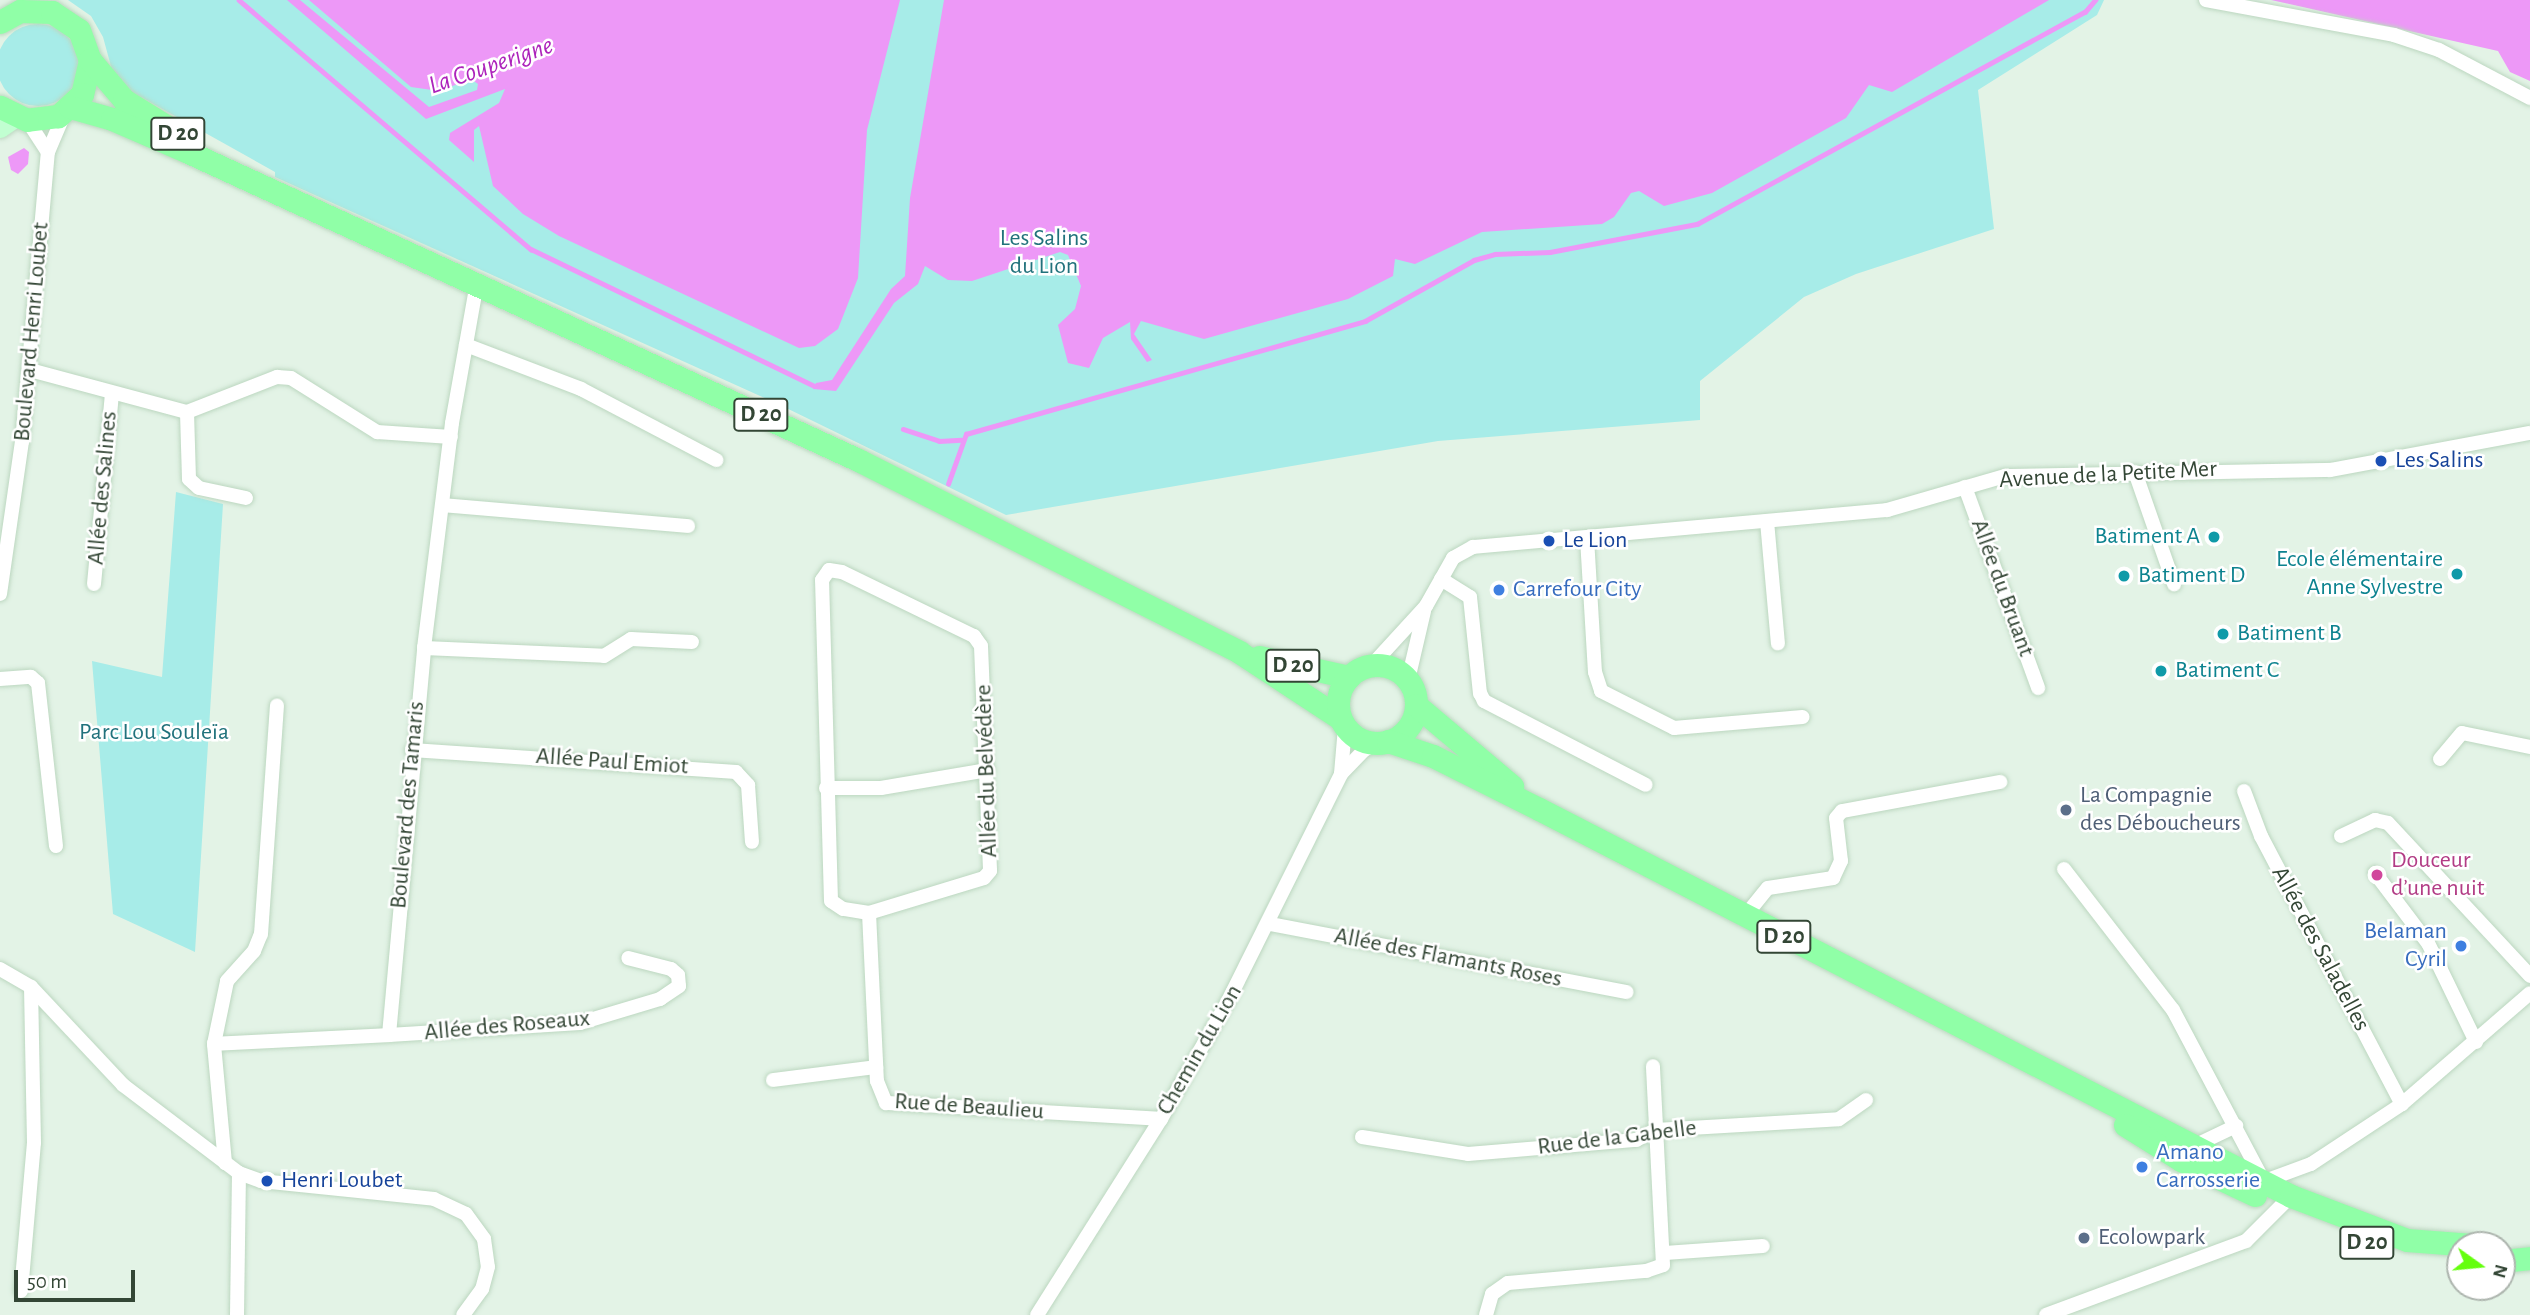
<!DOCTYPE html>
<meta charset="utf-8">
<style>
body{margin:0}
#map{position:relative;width:2530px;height:1315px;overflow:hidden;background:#e3f3e6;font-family:"Alegreya Sans",sans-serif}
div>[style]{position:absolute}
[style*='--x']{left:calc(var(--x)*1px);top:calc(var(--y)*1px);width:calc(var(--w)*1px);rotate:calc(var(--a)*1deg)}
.green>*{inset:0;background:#a7ece8}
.round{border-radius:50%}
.water>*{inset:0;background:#ed98f7}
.stream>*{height:4.5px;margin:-2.25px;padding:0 2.25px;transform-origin:2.25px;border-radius:2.25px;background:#ed98f7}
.roads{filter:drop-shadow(0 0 2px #bcd7c0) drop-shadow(0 0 2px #bcd7c0)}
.street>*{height:14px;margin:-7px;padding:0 7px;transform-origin:7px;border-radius:7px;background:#fff}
.secondary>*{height:19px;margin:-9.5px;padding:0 9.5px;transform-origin:9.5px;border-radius:9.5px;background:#c1ffd1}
.primary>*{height:23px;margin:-11.5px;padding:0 11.5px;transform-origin:11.5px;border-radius:11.5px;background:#90ffa7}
.primary>.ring{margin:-11.5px;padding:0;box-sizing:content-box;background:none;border:23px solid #90ffa7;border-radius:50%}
.dots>*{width:19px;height:19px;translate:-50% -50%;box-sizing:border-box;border:4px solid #fff;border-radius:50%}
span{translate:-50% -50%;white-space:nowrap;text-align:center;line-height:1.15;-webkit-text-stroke:5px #fff;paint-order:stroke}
.shield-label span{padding:2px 5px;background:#fff;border:2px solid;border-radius:5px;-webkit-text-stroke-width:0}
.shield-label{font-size:23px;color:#334635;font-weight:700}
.park-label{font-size:24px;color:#21727c}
.street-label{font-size:24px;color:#334635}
.transit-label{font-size:24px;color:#164399}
.left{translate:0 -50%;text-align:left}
.culture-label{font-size:24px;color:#0d838f}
.right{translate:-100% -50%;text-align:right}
.shop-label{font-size:24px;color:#366cbe}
.service-label{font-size:24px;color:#4e5e75}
.hotel-label{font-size:24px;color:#b23c85}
.water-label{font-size:26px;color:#ad23bb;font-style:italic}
.north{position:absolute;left:2446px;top:1231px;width:70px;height:70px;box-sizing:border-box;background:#fff;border:2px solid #adb5ae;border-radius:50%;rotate:105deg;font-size:19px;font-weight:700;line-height:28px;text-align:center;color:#334635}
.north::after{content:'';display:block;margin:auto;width:24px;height:32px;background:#65ff0e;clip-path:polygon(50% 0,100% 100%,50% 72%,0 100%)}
.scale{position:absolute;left:14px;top:1270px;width:121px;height:32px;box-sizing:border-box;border:4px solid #334635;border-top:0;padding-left:9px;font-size:21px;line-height:24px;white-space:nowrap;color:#334635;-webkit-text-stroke:5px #fff;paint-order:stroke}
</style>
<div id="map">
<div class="green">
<div style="clip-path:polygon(68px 0,2104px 0,2097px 15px,1978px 90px,1994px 229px,1856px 274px,1804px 297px,1700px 381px,1700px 420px,1438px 441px,1006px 515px,778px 404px,275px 177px,275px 172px,132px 92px,112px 70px,103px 37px,91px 16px)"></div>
<div class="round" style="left:-3px;top:24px;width:82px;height:82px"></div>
<div style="clip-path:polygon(176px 492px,223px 504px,195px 952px,113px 914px,92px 661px,162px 677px)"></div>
</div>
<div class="water">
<div style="clip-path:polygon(287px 0,300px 0,429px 107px,477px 90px,478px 84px,471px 79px,439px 91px,411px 87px,309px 0,900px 0,867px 130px,858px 278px,838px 329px,815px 346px,799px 348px,559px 236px,523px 214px,493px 186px,479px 126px,474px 130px,474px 162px,449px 140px,450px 133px,499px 103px,505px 89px,426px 119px)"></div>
<div style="clip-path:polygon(944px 0,2049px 0,1892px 92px,1869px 85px,1846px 118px,1712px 193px,1664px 206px,1639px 191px,1631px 193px,1614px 217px,1602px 224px,1482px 232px,1415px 264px,1395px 259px,1393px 276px,1348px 299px,1204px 339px,1141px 321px,1134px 334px,1152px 360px,1147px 362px,1131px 339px,1130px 322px,1103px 338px,1089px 368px,1068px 363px,1058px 325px,1075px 309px,1081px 286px,1068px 255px,1060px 252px,972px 281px,948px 280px,925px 266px,918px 284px,894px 303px,836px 391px,813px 389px,816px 383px,832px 380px,891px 289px,905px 276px,910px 198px)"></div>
<div style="clip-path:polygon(2271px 0,2530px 0,2530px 81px,2510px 72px,2498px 51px)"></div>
<div style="clip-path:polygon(24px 148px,29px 152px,28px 164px,18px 174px,11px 170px,8px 157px)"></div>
</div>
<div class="stream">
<div style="--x:239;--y:0;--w:384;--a:40.5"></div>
<div style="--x:531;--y:249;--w:314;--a:25.8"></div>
<div style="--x:903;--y:429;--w:38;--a:18"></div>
<div style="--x:939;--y:441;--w:22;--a:-3"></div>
<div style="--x:948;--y:484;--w:53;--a:-70.2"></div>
<div style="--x:966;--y:434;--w:415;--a:-15.8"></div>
<div style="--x:1365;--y:321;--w:125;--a:-29.2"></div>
<div style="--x:1474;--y:260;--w:22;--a:-16"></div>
<div style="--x:1495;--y:254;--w:55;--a:-2.1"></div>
<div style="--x:1550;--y:252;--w:150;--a:-10.8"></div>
<div style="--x:1697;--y:224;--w:442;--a:-28.7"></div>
<div style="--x:2085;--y:12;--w:16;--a:-50"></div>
</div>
<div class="roads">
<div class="street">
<div style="--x:2206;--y:0;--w:191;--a:10.5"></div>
<div style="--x:2394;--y:35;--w:47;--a:18.4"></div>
<div style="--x:2439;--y:50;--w:103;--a:27.8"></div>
<div style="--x:27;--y:120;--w:38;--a:57"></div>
<div style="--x:466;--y:345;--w:123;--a:20.9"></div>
<div style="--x:581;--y:389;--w:153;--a:27.7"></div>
<div style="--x:30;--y:370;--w:163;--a:15"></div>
<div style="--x:187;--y:412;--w:97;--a:-21.3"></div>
<div style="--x:277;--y:377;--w:14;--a:4"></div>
<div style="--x:291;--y:378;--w:102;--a:32.1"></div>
<div style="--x:377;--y:432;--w:74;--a:3.9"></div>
<div style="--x:187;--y:412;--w:67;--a:88.3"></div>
<div style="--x:189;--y:479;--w:13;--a:42"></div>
<div style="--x:199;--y:488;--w:48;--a:12"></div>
<div style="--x:2135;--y:472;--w:119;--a:70.8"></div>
<div style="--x:1965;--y:487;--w:214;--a:70"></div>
<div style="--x:443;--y:505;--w:246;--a:4.9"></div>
<div style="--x:1767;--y:521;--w:123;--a:84.9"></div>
<div style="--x:1587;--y:538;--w:134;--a:86.6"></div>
<div style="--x:1595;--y:672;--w:20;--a:72"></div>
<div style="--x:1601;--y:691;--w:82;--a:26.9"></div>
<div style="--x:1674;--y:728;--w:129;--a:-4.9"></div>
<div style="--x:829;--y:570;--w:13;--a:9"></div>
<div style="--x:842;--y:572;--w:147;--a:25.9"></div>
<div style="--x:974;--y:636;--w:12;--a:55"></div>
<div style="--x:981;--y:646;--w:225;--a:87.7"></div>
<div style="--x:990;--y:871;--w:9;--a:131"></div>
<div style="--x:984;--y:878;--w:120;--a:163.1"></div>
<div style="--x:869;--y:913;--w:26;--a:-171"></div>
<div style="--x:843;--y:909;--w:14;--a:-146"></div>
<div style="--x:831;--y:901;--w:321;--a:-91.6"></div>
<div style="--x:822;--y:580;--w:12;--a:-55"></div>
<div style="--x:1441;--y:579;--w:34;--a:32"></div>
<div style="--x:1470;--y:597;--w:97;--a:84.1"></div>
<div style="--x:1480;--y:693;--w:9;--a:63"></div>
<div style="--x:1484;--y:701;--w:182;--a:27.4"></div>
<div style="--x:94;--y:584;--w:192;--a:-84.6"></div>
<div style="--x:0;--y:594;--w:154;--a:-81.8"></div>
<div style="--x:22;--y:442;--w:291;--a:-84.9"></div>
<div style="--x:48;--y:152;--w:43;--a:-67"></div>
<div style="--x:424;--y:648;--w:180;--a:2.5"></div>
<div style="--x:604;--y:656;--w:32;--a:-32"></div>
<div style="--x:631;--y:639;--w:61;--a:2.8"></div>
<div style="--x:1372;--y:665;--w:80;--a:-47.5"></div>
<div style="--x:1426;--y:606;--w:55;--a:-60.6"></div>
<div style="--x:1453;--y:558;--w:23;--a:-29"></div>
<div style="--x:1473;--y:547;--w:416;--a:-5.1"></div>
<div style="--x:1887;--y:510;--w:123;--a:-16.1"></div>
<div style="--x:2005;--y:476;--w:325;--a:-1.1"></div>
<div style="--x:2330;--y:470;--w:203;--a:-10.5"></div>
<div style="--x:0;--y:679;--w:31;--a:-4"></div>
<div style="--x:31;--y:677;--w:9;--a:41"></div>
<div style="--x:38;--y:683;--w:164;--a:83.7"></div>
<div style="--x:1408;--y:680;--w:71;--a:-76.9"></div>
<div style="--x:1345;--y:727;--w:47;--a:94.9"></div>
<div style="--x:1341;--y:774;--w:33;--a:-46"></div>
<div style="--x:1364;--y:750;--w:16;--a:-27"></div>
<div style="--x:412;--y:750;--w:325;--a:3.9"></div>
<div style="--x:736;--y:772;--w:18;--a:47"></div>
<div style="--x:748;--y:785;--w:57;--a:86"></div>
<div style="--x:2440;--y:759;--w:34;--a:-50"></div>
<div style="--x:2462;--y:733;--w:69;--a:11.6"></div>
<div style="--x:826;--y:788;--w:55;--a:0"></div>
<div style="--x:881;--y:788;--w:108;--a:-9.6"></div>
<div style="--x:2244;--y:791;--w:48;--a:69.3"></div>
<div style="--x:2261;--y:836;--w:303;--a:62.3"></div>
<div style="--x:2341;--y:836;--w:38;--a:-25"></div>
<div style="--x:2375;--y:820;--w:13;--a:13"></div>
<div style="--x:2388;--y:823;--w:209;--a:47.1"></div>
<div style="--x:2064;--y:869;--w:178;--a:52.3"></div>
<div style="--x:2173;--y:1010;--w:195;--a:62.1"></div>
<div style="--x:2375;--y:873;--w:88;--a:52.9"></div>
<div style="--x:2428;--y:943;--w:110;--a:64.1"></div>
<div style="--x:869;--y:913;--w:168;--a:87.3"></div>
<div style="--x:877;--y:1081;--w:24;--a:68"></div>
<div style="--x:886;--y:1103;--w:275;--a:3.3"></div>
<div style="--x:1745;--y:916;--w:36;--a:-51"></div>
<div style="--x:1768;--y:888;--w:66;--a:-8.7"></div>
<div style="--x:1833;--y:878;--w:19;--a:-65"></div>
<div style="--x:1841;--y:861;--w:43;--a:-96.6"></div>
<div style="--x:1836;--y:818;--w:9;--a:-49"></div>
<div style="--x:1842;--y:811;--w:161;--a:-10.4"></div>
<div style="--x:1270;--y:924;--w:363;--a:10.8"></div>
<div style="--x:0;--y:969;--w:36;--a:30"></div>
<div style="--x:31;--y:987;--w:134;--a:46.8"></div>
<div style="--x:123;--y:1085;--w:146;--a:37.2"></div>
<div style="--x:239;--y:1173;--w:23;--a:20"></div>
<div style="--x:261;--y:1181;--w:174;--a:5.9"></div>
<div style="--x:434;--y:1199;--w:35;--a:25"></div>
<div style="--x:466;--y:1214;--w:31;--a:54"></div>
<div style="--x:484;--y:1239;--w:28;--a:82"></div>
<div style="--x:488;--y:1267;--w:23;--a:105"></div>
<div style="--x:482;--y:1289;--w:32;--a:126"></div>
<div style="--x:389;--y:1035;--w:191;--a:-3.6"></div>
<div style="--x:580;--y:1023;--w:84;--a:-16.7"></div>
<div style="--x:660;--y:999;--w:23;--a:-34"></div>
<div style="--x:679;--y:986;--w:11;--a:-95"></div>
<div style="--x:678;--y:975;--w:9;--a:-139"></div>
<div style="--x:671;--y:969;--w:44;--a:-165.7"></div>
<div style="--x:214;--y:1044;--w:64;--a:-78.3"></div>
<div style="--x:227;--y:981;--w:40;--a:-48"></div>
<div style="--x:254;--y:951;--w:18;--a:-68"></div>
<div style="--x:261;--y:934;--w:229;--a:-86"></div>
<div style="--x:773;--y:1080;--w:104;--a:-7.2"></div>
<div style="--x:1362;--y:1137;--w:107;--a:9.1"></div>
<div style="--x:1468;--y:1154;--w:169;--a:-4.8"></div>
<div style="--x:1636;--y:1140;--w:22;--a:-27"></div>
<div style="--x:1656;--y:1130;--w:183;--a:-3.4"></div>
<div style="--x:1839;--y:1119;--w:33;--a:-35"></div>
<div style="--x:2194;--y:1146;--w:47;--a:-25.5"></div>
<div style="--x:225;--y:1163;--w:120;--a:-95.3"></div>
<div style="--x:214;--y:1044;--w:175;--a:-2.9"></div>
<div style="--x:389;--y:1035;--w:389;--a:-84.8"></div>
<div style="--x:424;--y:648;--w:227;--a:-82.9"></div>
<div style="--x:452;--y:423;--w:142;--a:-79.9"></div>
<div style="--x:2262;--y:1182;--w:52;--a:-20.2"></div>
<div style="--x:2311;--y:1164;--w:109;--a:-33.4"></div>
<div style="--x:2402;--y:1104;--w:169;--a:-40.9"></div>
<div style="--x:1665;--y:1253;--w:98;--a:-4.1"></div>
<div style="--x:21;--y:1291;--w:149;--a:-85"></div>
<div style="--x:34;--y:1143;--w:156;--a:-91.1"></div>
<div style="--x:237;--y:1315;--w:142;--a:-89.2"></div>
<div style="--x:1037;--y:1315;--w:232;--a:-57.7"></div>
<div style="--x:1161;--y:1119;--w:136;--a:-60.4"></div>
<div style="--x:1228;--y:1001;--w:254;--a:-63.5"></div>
<div style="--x:1486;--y:1315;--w:22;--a:-74"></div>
<div style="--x:1492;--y:1294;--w:19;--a:-35"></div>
<div style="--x:1508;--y:1283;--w:139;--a:-5"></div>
<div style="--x:1646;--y:1271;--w:18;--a:-19"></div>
<div style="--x:1663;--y:1265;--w:199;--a:-92.9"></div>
<div style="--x:2046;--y:1315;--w:213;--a:-20.3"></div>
<div style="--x:2246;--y:1241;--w:64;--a:-45"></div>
</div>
<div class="secondary">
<div style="--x:0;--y:128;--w:19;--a:-35"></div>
</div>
<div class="primary">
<div style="--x:0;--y:22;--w:23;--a:-29"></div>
<div style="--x:20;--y:11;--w:32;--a:2"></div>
<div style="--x:52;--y:12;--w:32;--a:34"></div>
<div style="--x:79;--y:30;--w:32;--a:70"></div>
<div style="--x:90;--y:60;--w:35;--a:103"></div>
<div style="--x:82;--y:94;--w:33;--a:137"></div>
<div style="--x:58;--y:116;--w:31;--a:173"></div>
<div style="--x:27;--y:120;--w:30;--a:-154"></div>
<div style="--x:90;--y:60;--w:52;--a:49.6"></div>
<div style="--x:124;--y:100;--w:74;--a:31.8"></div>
<div style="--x:70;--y:107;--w:44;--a:15.9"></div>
<div style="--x:112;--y:119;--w:81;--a:23.4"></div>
<div style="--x:186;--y:151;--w:740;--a:24.69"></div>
<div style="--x:858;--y:460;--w:427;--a:26.7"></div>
<div style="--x:1239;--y:652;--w:121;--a:33.2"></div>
<div style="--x:1259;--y:657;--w:92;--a:12.5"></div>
<div class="ring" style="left:1338px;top:665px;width:55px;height:55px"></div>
<div style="--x:1416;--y:705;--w:126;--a:40.2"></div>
<div style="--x:1388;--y:741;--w:47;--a:18.4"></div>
<div style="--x:1433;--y:756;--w:119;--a:26.6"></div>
<div style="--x:1539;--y:809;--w:846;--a:27.23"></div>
<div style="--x:2291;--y:1196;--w:124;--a:20.8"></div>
<div style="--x:2407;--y:1240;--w:65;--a:4.4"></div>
<div style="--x:2125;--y:1125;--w:66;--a:32"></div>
<div style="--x:2181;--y:1160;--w:82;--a:25.3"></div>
<div style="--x:2502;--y:1261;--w:28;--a:-6"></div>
</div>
</div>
<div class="dots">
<div style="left:2381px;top:461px;background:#1a4fb4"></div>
<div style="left:2214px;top:537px;background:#0f9aa8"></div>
<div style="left:1549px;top:541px;background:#1a4fb4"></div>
<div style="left:2457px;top:574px;background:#0f9aa8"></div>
<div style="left:2124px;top:576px;background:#0f9aa8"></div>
<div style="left:1499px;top:590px;background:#3f7fe0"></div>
<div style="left:2223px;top:634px;background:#0f9aa8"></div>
<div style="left:2161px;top:671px;background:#0f9aa8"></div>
<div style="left:2066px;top:810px;background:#5c6f8a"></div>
<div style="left:2377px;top:875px;background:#d1479c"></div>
<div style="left:2461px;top:946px;background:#3f7fe0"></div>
<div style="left:2142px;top:1167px;background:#3f7fe0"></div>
<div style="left:267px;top:1181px;background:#1a4fb4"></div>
<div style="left:2084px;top:1238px;background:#5c6f8a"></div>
</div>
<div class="shield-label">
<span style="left:178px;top:134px">D 20</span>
<span style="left:761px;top:415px">D 20</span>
<span style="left:1293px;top:666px">D 20</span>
<span style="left:1784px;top:937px">D 20</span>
<span style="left:2367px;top:1243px">D 20</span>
</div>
<div class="park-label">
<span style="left:1044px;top:253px">Les Salins<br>du Lion</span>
<span style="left:154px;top:733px">Parc Lou Souleïa</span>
</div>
<div class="street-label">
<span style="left:32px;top:332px;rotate:-85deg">Boulevard Henri Loubet</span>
<span style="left:2108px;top:475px;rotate:-3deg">Avenue de la Petite Mer</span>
<span style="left:103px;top:488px;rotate:-85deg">Allée des Salines</span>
<span style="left:2002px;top:588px;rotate:70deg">Allée du Bruant</span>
<span style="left:612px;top:762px;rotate:4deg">Allée Paul Emiot</span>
<span style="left:987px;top:771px;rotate:-92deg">Allée du Belvédère</span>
<span style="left:408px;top:805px;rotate:-85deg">Boulevard des Tamaris</span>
<span style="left:2320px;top:949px;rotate:62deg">Allée des Saladelles</span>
<span style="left:1448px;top:958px;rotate:11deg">Allée des Flamants Roses</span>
<span style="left:507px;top:1026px;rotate:-5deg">Allée des Roseaux</span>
<span style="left:1200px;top:1050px;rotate:-60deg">Chemin du Lion</span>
<span style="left:969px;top:1107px;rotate:4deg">Rue de Beaulieu</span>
<span style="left:1617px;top:1138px;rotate:-7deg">Rue de la Gabelle</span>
</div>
<div class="transit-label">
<span class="left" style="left:2395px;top:461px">Les Salins</span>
<span class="left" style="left:1563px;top:541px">Le Lion</span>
<span class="left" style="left:281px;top:1181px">Henri Loubet</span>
</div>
<div class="culture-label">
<span class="right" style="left:2200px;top:537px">Batiment A</span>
<span class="right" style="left:2443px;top:574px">Ecole élémentaire<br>Anne Sylvestre</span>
<span class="left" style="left:2138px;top:576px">Batiment D</span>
<span class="left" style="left:2237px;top:634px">Batiment B</span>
<span class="left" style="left:2175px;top:671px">Batiment C</span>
</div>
<div class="shop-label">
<span class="left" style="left:1513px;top:590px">Carrefour City</span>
<span class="right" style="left:2447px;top:946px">Belaman<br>Cyril</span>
<span class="left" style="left:2156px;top:1167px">Amano<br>Carrosserie</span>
</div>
<div class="service-label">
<span class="left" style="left:2080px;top:810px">La Compagnie<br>des Déboucheurs</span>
<span class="left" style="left:2098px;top:1238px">Ecolowpark</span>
</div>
<div class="hotel-label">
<span class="left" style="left:2391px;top:875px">Douceur<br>d’une nuit</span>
</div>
<div class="water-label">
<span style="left:491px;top:66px;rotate:-19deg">La Couperigne</span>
</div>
<div class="north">N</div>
<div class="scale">50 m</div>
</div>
